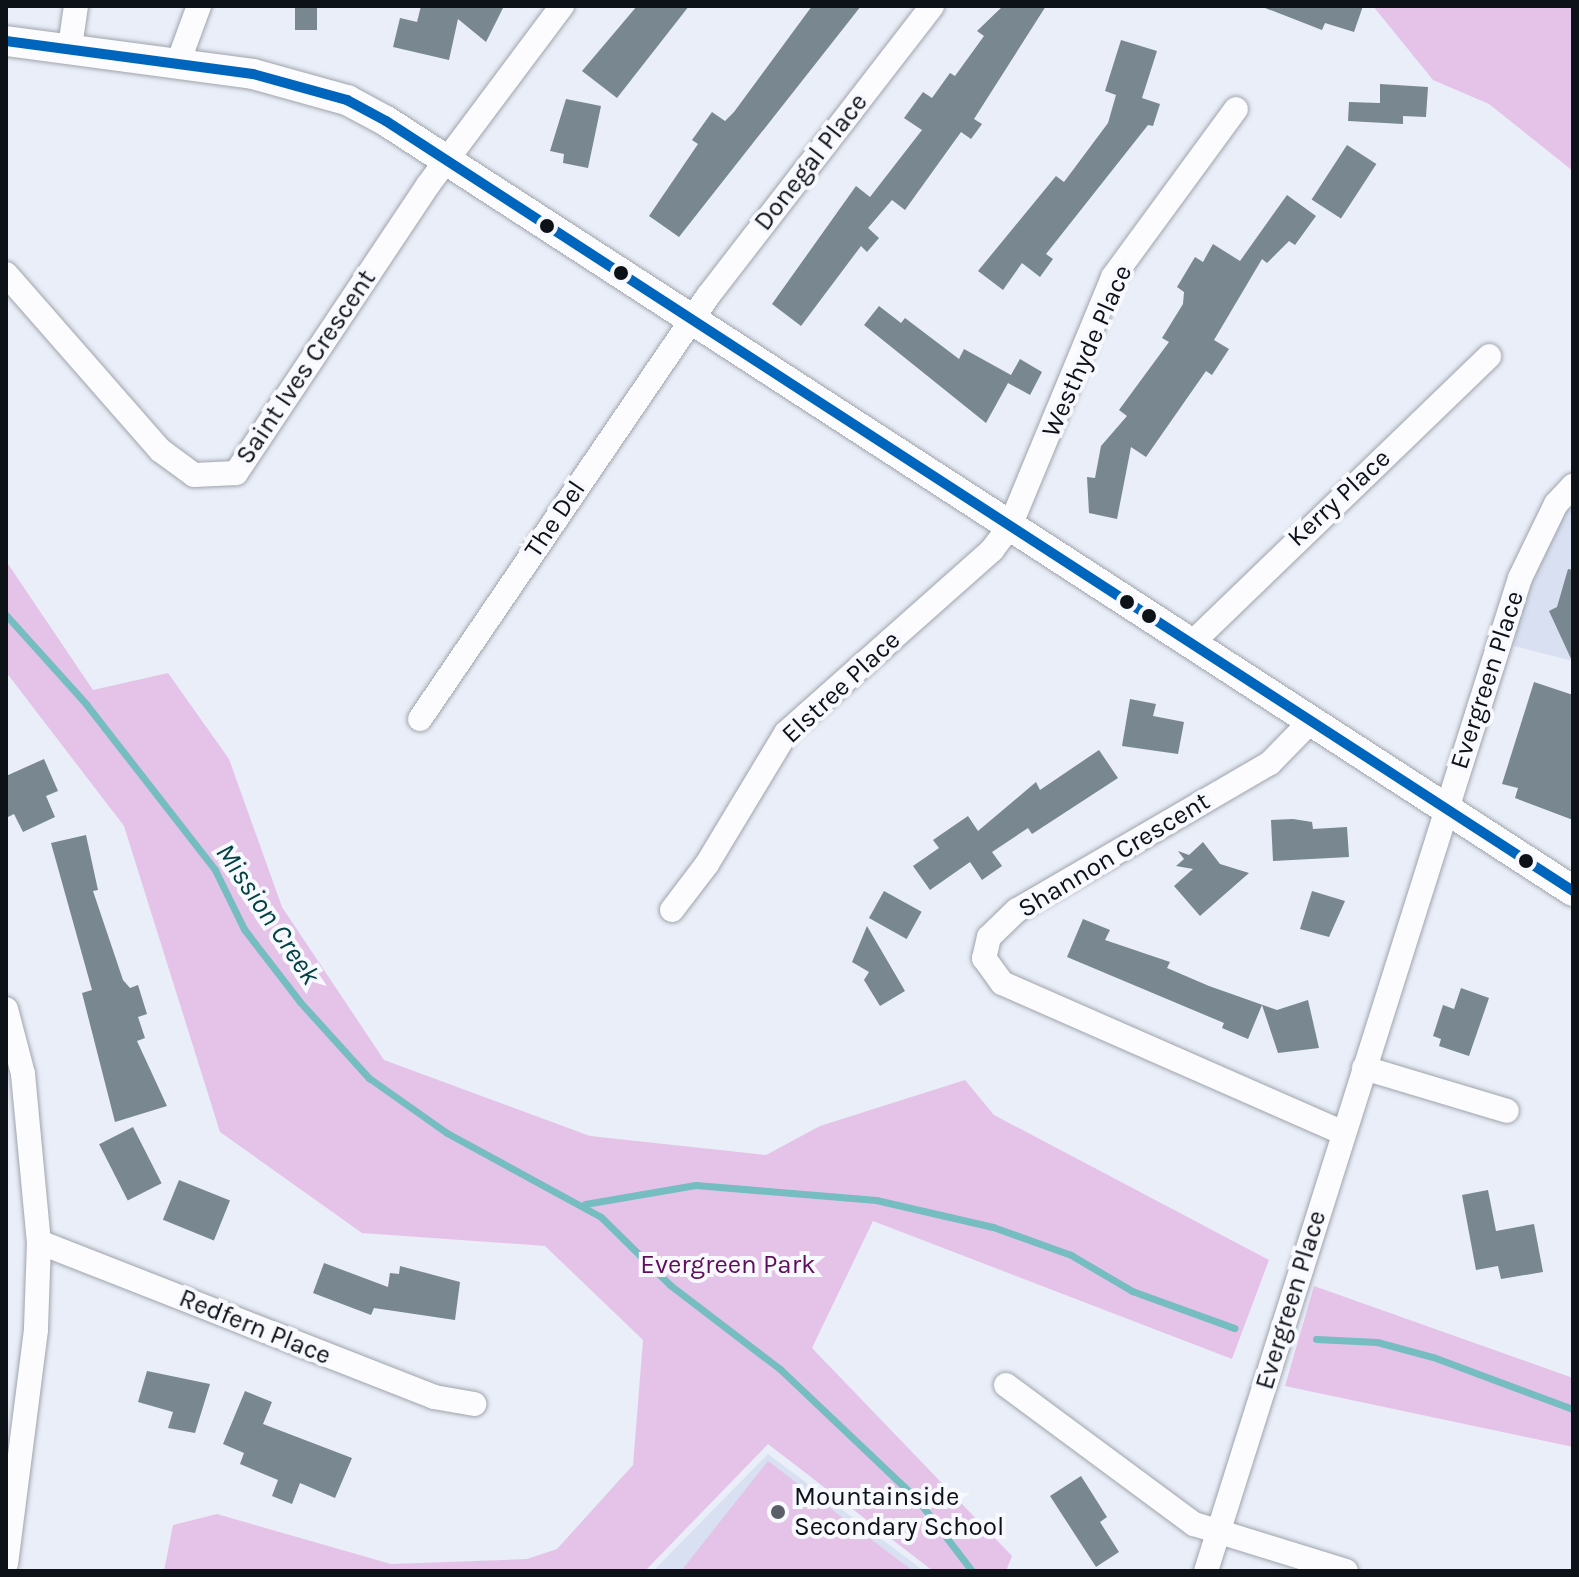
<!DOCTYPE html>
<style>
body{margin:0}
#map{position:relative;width:1579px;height:1577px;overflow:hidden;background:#e9eef8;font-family:Karla,sans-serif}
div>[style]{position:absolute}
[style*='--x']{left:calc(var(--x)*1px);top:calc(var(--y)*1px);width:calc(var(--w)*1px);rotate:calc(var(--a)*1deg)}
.built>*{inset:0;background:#d8e0f1}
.green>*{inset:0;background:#e5c3e8}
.stream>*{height:7px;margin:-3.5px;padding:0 3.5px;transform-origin:3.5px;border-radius:3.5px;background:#75bdc1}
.building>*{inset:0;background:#788790;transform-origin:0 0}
.roads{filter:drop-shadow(0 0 2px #9fa4ac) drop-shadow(0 0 2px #9fa4ac)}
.minor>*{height:24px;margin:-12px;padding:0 12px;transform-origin:12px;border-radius:12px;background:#fcfcfe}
.tertiary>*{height:30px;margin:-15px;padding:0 15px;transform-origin:15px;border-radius:15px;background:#fcfcfe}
.bus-1>*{height:10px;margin:-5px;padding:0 5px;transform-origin:5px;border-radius:5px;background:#0065bd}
.dots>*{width:22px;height:22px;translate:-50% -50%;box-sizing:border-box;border:4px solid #f7f9fe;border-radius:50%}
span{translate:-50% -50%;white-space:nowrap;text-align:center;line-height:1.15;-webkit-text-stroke:8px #f7f9fe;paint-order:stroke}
.street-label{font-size:26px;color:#0d1118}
.park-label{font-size:26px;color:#610d5d}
.poi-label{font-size:26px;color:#0d1118}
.left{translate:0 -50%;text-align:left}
.water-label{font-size:28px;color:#004243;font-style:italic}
.frame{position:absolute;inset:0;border:8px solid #0d1118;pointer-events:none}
</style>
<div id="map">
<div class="built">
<div style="clip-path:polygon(1573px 492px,1573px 661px,1514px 646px,1523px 599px)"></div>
<div style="clip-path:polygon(768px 1454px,924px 1571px,653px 1571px)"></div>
</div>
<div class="green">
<div style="clip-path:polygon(1373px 6px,1573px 6px,1573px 171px,1489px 104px,1433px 80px)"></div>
<div style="clip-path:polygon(6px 561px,93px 690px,168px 673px,229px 759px,282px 907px,384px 1060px,590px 1136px,766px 1155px,820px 1126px,965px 1080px,994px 1115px,1269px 1260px,1232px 1359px,873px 1221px,812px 1348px,1012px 1556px,1006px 1571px,933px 1571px,768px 1444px,645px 1571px,164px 1571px,173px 1525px,217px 1514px,391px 1564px,527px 1559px,557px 1549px,633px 1465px,643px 1340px,545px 1246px,362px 1233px,220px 1132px,124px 826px,6px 672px)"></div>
<div style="clip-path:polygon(1314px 1286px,1573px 1378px,1573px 1447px,1285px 1386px)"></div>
<div style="clip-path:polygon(768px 1461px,793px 1480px,913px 1571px,681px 1571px)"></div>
</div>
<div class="stream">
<div style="--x:6;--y:615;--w:120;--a:48"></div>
<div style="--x:86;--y:704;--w:210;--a:52.1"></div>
<div style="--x:215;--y:870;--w:66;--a:63.8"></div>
<div style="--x:244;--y:929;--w:92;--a:52.5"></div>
<div style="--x:300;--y:1002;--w:103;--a:47.8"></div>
<div style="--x:369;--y:1078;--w:95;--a:35.2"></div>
<div style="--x:447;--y:1133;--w:175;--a:28.6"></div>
<div style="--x:601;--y:1217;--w:97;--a:44.6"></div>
<div style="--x:670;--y:1285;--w:138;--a:37.4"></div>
<div style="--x:780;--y:1369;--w:189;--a:43.5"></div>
<div style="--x:917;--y:1499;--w:91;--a:52.6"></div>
<div style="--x:585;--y:1204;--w:112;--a:-9.8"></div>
<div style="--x:695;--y:1185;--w:182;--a:4.7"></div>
<div style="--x:876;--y:1200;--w:120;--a:13"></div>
<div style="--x:993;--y:1227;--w:83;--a:19.7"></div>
<div style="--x:1071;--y:1255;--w:71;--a:30.5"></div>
<div style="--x:1132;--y:1291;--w:109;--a:19.9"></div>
<div style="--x:1316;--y:1339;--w:61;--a:2.8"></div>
<div style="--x:1377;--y:1342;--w:58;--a:15"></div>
<div style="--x:1433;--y:1357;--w:149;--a:20.4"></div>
</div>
<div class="building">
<div style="left:295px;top:6px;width:22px;height:24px"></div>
<div style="clip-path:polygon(421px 6px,504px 6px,486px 42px,458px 19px,449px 60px,393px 47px,400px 18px,417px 22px)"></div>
<div style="clip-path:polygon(637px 6px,689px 6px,617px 98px,582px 71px)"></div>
<div style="clip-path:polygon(812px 6px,861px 6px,679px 237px,649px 216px,698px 144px,692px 140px,712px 112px,725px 121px,734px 112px)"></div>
<div style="clip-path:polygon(1003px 6px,1046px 6px,974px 119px,982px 124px,971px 139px,961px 132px,905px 210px,892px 200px,868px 228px,879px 238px,867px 252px,861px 246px,801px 326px,772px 304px,856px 186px,870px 197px,922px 130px,904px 118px,923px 92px,932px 98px,950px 73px,955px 76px,984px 36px,977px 31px)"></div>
<div style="clip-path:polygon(1260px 6px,1363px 6px,1354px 32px,1325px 23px,1322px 30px)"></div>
<div style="clip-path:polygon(1121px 40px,1157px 51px,1142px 98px,1160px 104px,1153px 126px,1148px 125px,1046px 254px,1053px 259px,1040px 277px,1022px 263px,1003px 290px,978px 271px,1056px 176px,1064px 182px,1108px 123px,1116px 95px,1105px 91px)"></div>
<div style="clip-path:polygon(1380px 84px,1428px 87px,1426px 117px,1403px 116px,1403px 124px,1348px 121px,1349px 102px,1380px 103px)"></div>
<div style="clip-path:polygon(566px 99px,601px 106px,588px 168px,563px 163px,564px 154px,550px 151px)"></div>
<div style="left:1347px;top:145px;width:35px;height:65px;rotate:33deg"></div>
<div style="clip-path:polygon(1287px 195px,1316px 216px,1295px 245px,1289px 241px,1267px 263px,1262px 259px,1214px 340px,1229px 349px,1212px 375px,1206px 371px,1146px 457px,1131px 447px,1117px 519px,1089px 513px,1087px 477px,1095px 478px,1101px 446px,1127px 416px,1119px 410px,1169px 342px,1162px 338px,1183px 304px,1184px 292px,1177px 287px,1195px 257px,1203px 262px,1213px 244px,1240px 261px)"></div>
<div style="clip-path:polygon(879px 306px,901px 323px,905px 318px,959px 359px,964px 349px,1011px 375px,1020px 359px,1042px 372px,1030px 395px,1008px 383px,986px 423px,864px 325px)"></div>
<div style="clip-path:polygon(1568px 569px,1573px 570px,1573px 663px,1549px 611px,1557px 607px)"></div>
<div style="clip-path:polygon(1534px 682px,1573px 695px,1573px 820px,1515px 798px,1518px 788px,1502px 784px)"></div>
<div style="clip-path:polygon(1130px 699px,1156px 704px,1153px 716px,1184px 722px,1178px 754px,1122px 746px)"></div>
<div style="clip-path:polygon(1099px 750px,1118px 778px,1032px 834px,1028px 828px,992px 852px,1002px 866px,982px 880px,970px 862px,930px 890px,913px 866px,939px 848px,933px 840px,968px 816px,978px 831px,1036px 782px,1040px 790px)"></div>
<div style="clip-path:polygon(44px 759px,58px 791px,46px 796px,55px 817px,23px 832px,14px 814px,6px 818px,6px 776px)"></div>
<div style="clip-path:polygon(1293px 819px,1312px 822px,1313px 829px,1347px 827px,1349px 857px,1273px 861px,1271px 820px)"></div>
<div style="clip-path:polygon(86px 835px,98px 890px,93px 891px,123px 980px,130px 988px,138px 985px,147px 1014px,138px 1017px,145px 1038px,137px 1041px,167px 1106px,115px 1122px,82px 993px,92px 990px,51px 843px)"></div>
<div style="clip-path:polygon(1203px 842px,1220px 864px,1249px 873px,1200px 916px,1174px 886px,1193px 869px,1176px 866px,1184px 859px,1178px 851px,1189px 855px)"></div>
<div style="left:884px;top:891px;width:43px;height:31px;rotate:29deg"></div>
<div style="clip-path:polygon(1312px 891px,1345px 901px,1329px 937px,1300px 929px)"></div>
<div style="clip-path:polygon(1083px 919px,1110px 930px,1105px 940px,1170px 962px,1167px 968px,1209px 986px,1277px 1010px,1308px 1000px,1319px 1048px,1278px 1053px,1262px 1005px,1248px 1039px,1222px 1028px,1224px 1023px,1067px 957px)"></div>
<div style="clip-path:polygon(867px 926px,905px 991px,880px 1006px,864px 980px,869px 972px,852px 962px)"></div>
<div style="clip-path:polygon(1461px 988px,1489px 998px,1469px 1056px,1439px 1046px,1441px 1039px,1433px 1036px,1443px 1005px,1454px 1009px)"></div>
<div style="left:133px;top:1127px;width:63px;height:38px;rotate:63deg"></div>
<div style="left:179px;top:1180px;width:55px;height:43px;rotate:22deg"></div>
<div style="clip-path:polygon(1488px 1190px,1496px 1231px,1534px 1224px,1543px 1272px,1501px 1279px,1498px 1266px,1476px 1270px,1462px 1195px)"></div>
<div style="clip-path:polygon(324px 1263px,388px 1287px,390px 1273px,399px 1274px,400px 1266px,460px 1282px,455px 1320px,374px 1308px,371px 1315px,313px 1293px)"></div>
<div style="clip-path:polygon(147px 1371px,210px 1384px,195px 1433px,168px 1428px,173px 1412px,138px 1402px)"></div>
<div style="clip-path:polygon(245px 1391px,272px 1402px,263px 1424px,352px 1458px,335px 1498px,300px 1483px,292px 1504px,272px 1496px,278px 1480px,240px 1464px,244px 1453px,223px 1444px)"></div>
<div style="clip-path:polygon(1081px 1476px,1107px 1517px,1100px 1522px,1119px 1552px,1096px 1567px,1050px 1496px)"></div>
</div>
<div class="roads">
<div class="minor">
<div style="--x:70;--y:47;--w:41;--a:-81.7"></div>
<div style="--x:178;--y:63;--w:61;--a:-69.8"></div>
<div style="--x:6;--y:274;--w:234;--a:48.8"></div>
<div style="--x:160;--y:450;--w:42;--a:36.3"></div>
<div style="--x:194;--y:475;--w:42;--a:-2.7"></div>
<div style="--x:236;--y:473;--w:346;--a:-56.3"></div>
<div style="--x:428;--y:185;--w:224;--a:-53.2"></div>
<div style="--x:1192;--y:643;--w:413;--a:-44"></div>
<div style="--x:420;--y:719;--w:512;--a:-55.75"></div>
<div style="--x:708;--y:296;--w:366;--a:-52.3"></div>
<div style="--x:1311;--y:721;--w:59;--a:134.3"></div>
<div style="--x:1270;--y:763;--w:293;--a:149.8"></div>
<div style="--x:1017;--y:910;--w:39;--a:136"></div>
<div style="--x:989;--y:937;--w:22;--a:103"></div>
<div style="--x:984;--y:958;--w:31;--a:54"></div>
<div style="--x:1002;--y:983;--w:373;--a:23.7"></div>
<div style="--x:672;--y:910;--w:58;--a:-52.7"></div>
<div style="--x:707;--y:864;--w:153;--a:-58.9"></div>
<div style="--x:786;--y:733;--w:276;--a:-41.6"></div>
<div style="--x:992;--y:550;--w:30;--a:-53"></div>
<div style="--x:1010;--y:526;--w:269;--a:-67.5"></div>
<div style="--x:1113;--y:277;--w:208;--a:-53.8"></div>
<div style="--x:6;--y:1009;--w:67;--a:75.3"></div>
<div style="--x:23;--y:1074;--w:169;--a:84.6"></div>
<div style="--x:39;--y:1242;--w:88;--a:92"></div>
<div style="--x:36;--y:1330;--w:235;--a:97.3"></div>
<div style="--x:1364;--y:1068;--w:149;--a:16.7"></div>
<div style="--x:39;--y:1242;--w:424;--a:21.4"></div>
<div style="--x:434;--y:1397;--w:41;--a:9.9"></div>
<div style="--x:1006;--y:1385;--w:234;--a:36.5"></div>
<div style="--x:1194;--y:1524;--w:159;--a:17.2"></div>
<div style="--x:1206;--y:1571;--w:1041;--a:-72.45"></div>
<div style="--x:1520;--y:578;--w:82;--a:-64.1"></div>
<div style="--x:1556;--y:504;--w:25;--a:-47"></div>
</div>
<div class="tertiary">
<div style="--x:6;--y:41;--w:249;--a:7.6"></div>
<div style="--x:253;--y:74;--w:98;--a:15.5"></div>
<div style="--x:347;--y:100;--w:44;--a:28.3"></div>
<div style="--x:386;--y:121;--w:1415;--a:32.97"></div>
</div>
</div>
<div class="bus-1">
<div style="--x:6;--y:41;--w:249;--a:7.6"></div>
<div style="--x:253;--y:74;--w:98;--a:15.5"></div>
<div style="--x:347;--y:100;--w:44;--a:28.3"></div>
<div style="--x:386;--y:121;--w:1415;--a:32.97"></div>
</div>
<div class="dots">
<div style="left:547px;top:226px;background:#0d1118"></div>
<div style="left:621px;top:273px;background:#0d1118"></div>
<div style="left:1127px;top:602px;background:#0d1118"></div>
<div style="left:1149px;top:616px;background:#0d1118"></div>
<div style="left:1526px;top:861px;background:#0d1118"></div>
<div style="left:778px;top:1512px;background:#5a5e66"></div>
</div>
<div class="street-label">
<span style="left:811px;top:162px;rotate:-52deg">Donegal Place</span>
<span style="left:1087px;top:351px;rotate:-66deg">Westhyde Place</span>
<span style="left:306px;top:367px;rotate:-56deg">Saint Ives Crescent</span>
<span style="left:1339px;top:498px;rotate:-43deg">Kerry Place</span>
<span style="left:555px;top:519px;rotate:-56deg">The Del</span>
<span style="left:1487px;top:680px;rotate:-72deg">Evergreen Place</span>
<span style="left:841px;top:687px;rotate:-43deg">Elstree Place</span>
<span style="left:1114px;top:855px;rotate:-31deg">Shannon Crescent</span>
<span style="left:1291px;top:1300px;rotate:-73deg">Evergreen Place</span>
<span style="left:255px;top:1327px;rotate:22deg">Redfern Place</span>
</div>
<div class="park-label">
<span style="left:728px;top:1265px">Evergreen Park</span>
</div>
<div class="poi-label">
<span class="left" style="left:794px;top:1512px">Mountainside<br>Secondary School</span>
</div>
<div class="water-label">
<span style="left:268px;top:914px;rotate:56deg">Mission Creek</span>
</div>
<div class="frame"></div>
</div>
